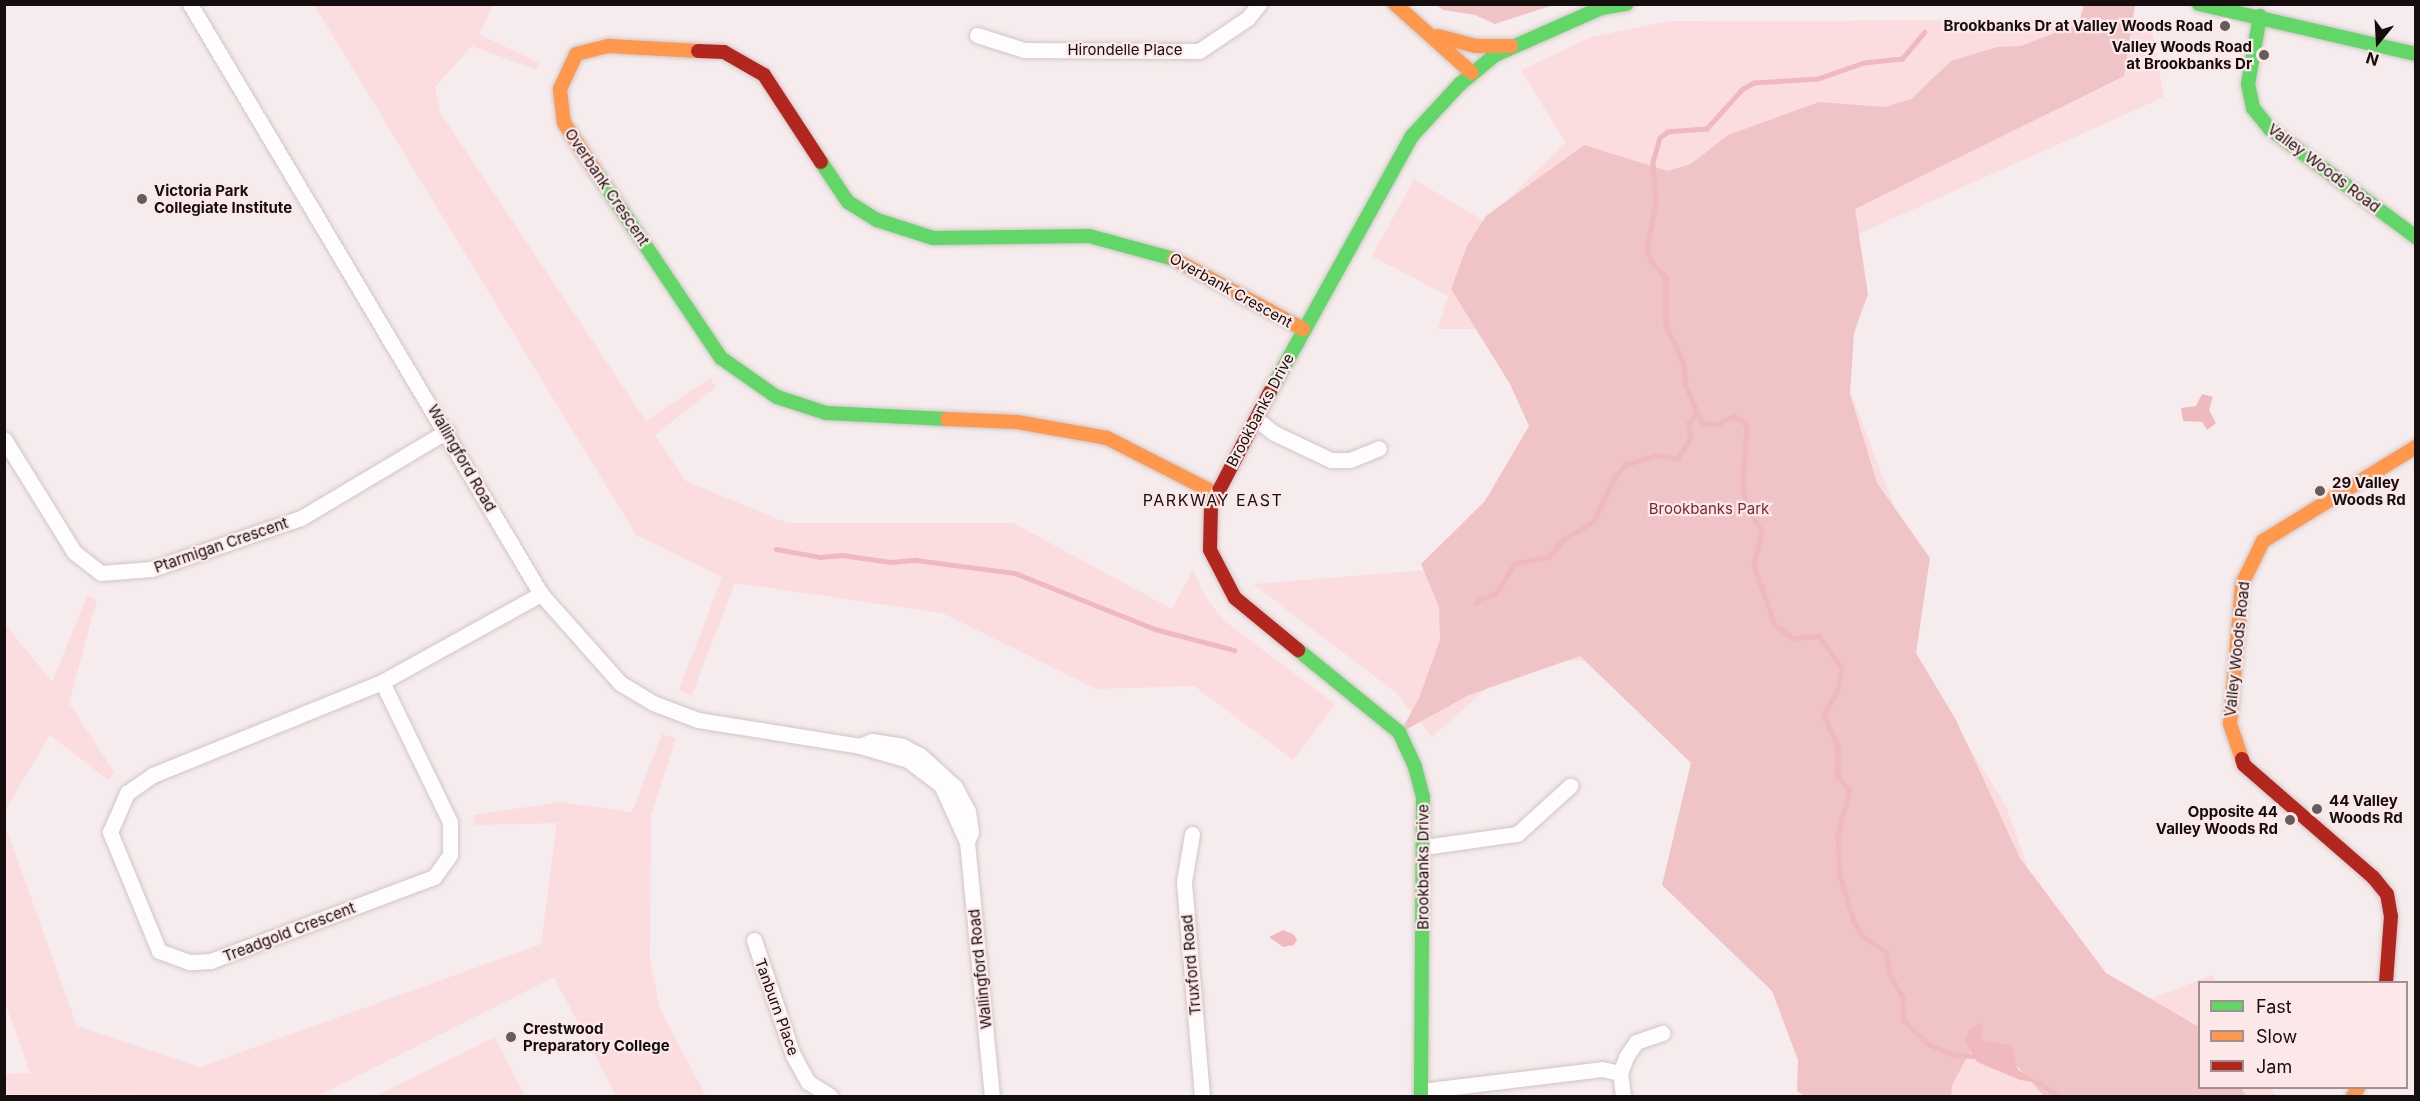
<!DOCTYPE html>
<style>
body{margin:0}
#map{position:relative;width:2420px;height:1101px;overflow:hidden;background:#f7eced;font-family:Inter,sans-serif}
div>[style]{position:absolute}
[style*='--x']{left:calc(var(--x)*1px);top:calc(var(--y)*1px);width:calc(var(--w)*1px);rotate:calc(var(--a)*1deg)}
.green>*{inset:0;background:#fbdddf}
.forest>*{inset:0;background:#f0c3c6}
.water>*{inset:0;background:#f0b9bd}
.stream>*{height:4.5px;margin:-2.25px;padding:0 2.25px;transform-origin:2.25px;border-radius:2.25px;background:#f0b9bd}
.roads{filter:drop-shadow(0 0 2px #cfc6c6) drop-shadow(0 0 2px #cfc6c6)}
.street>*{height:15px;margin:-7.5px;padding:0 7.5px;transform-origin:7.5px;border-radius:7.5px;background:#fefcfc}
.fast>*{height:14px;margin:-7px;padding:0 7px;transform-origin:7px;border-radius:7px;background:#63d668}
.slow>*{height:14px;margin:-7px;padding:0 7px;transform-origin:7px;border-radius:7px;background:#ff974d}
.jam>*{height:14px;margin:-7px;padding:0 7px;transform-origin:7px;border-radius:7px;background:#b3261e}
.dots>*{width:16px;height:16px;translate:-50% -50%;box-sizing:border-box;border:3px solid #fce8e9;border-radius:50%}
span{translate:-50% -50%;white-space:nowrap;text-align:center;line-height:1.15;-webkit-text-stroke:4.5px #fce8e9;paint-order:stroke}
.poi-label{font-size:15px;color:#160e0e;font-weight:700}
.right{translate:-100% -50%;text-align:right}
.left{translate:0 -50%;text-align:left}
.street-label{font-size:15px;color:#160e0e}
.park-label{font-size:15px;color:#7d2736}
.neighbourhood-label{font-size:16px;color:#160e0e;letter-spacing:1.5px}
.frame{position:absolute;inset:0;border:6px solid #160e0e;pointer-events:none}
.legend{position:absolute;left:2198px;top:981px;width:210px;height:108px;box-sizing:border-box;background:#fce8e9;border:2px solid #a09191;margin:0;padding:8px 10px;list-style:none;font-size:18px;color:#160e0e}
.legend li{display:flex;align-items:center;gap:12px;height:30px}
.legend b{width:30px;border:2px solid #a09191}
.north{position:absolute;left:2348px;top:12px;width:60px;height:60px;-webkit-text-stroke:4px #fce8e9;paint-order:stroke;rotate:198deg;font-size:16px;font-weight:700;line-height:24px;text-align:center;color:#160e0e}
.north::after{content:'';display:block;margin:auto;width:21px;height:27px;background:#160e0e;clip-path:polygon(50% 0,100% 100%,50% 72%,0 100%)}
</style>
<div id="map">
<div class="green">
<div style="clip-path:polygon(314px 5px,493px 5px,479px 34px,539px 63px,536px 70px,472px 46px,435px 87px,440px 112px,646px 421px,710px 378px,716px 387px,655px 435px,686px 481px,787px 523px,1013px 523px,1172px 609px,1193px 570px,1206px 598px,1225px 621px,1335px 704px,1293px 760px,1194px 686px,1096px 689px,942px 613px,735px 583px,692px 695px,679px 690px,722px 577px,636px 535px)"></div>
<div style="clip-path:polygon(2100px 20px,2151px 22px,2164px 97px,1845px 240px,1844px 375px,1913px 556px,1914px 658px,2006px 806px,2045px 918px,2128px 1007px,2213px 975px,2217px 982px,2200px 982px,2200px 1088px,2271px 1088px,2276px 1096px,1901px 1096px,1700px 740px,1626px 661px,1519px 660px,1432px 737px,1395px 692px,1253px 584px,1488px 565px,1568px 399px,1520px 329px,1438px 329px,1448px 296px,1372px 256px,1414px 179px,1486px 222px,1565px 142px,1521px 70px,1591px 37px,1669px 21px)"></div>
<div style="clip-path:polygon(87px 596px,97px 600px,69px 703px,115px 773px,108px 780px,50px 735px,5px 810px,5px 624px,52px 682px)"></div>
<div style="clip-path:polygon(662px 734px,676px 738px,651px 816px,650px 960px,660px 1009px,706px 1096px,616px 1096px,554px 977px,318px 1096px,5px 1094px,5px 1074px,30px 1073px,5px 1002px,5px 825px,77px 1026px,200px 1067px,541px 944px,557px 823px,475px 825px,474px 815px,560px 802px,632px 812px)"></div>
<div style="clip-path:polygon(495px 1037px,525px 1096px,376px 1096px)"></div>
</div>
<div class="forest">
<div style="clip-path:polygon(1436px 5px,1553px 5px,1495px 24px,1475px 15px,1443px 10px)"></div>
<div style="clip-path:polygon(2084px 5px,2135px 5px,2124px 76px,1855px 209px,1868px 294px,1854px 333px,1850px 394px,1877px 483px,1930px 558px,1916px 653px,1956px 720px,2020px 858px,2106px 973px,2199px 1027px,2200px 1088px,2241px 1088px,2246px 1096px,2044px 1096px,2009px 1057px,1970px 1052px,1952px 1085px,1951px 1096px,1804px 1096px,1797px 1091px,1798px 1060px,1772px 991px,1662px 885px,1691px 763px,1580px 656px,1469px 695px,1400px 733px,1419px 698px,1440px 640px,1439px 607px,1421px 564px,1485px 501px,1529px 426px,1510px 384px,1451px 289px,1467px 246px,1486px 216px,1584px 145px,1668px 171px,1691px 164px,1728px 135px,1819px 102px,1885px 107px,1911px 99px,1951px 61px,1997px 47px,2021px 46px,2078px 24px)"></div>
</div>
<div class="water">
<div style="clip-path:polygon(2202px 394px,2213px 397px,2209px 410px,2216px 423px,2207px 430px,2202px 422px,2183px 421px,2181px 408px,2196px 406px)"></div>
<div style="clip-path:polygon(1283px 930px,1293px 934px,1297px 939px,1294px 945px,1283px 947px,1269px 937px)"></div>
<div style="clip-path:polygon(1982px 1023px,1982px 1041px,2011px 1045px,2018px 1070px,2040px 1083px,2020px 1080px,1977px 1062px,1964px 1039px,1971px 1028px)"></div>
</div>
<div class="stream">
<div style="--x:1925;--y:32;--w:35;--a:130"></div>
<div style="--x:1902;--y:59;--w:38;--a:174"></div>
<div style="--x:1864;--y:63;--w:49;--a:160.8"></div>
<div style="--x:1818;--y:79;--w:64;--a:176.4"></div>
<div style="--x:1754;--y:83;--w:14;--a:150"></div>
<div style="--x:1742;--y:90;--w:52;--a:131.9"></div>
<div style="--x:1707;--y:129;--w:39;--a:176"></div>
<div style="--x:1668;--y:132;--w:10;--a:143"></div>
<div style="--x:1660;--y:138;--w:25;--a:106"></div>
<div style="--x:1653;--y:162;--w:39;--a:86"></div>
<div style="--x:1656;--y:201;--w:49;--a:100.6"></div>
<div style="--x:1647;--y:249;--w:13;--a:72"></div>
<div style="--x:1651;--y:261;--w:22;--a:47"></div>
<div style="--x:1666;--y:277;--w:48;--a:90"></div>
<div style="--x:1666;--y:325;--w:43;--a:65.2"></div>
<div style="--x:1684;--y:364;--w:22;--a:85"></div>
<div style="--x:1686;--y:386;--w:40;--a:66.6"></div>
<div style="--x:1702;--y:423;--w:16;--a:4"></div>
<div style="--x:1718;--y:424;--w:18;--a:-27"></div>
<div style="--x:1734;--y:416;--w:16;--a:35"></div>
<div style="--x:1747;--y:425;--w:58;--a:93.9"></div>
<div style="--x:1743;--y:483;--w:21;--a:82"></div>
<div style="--x:1746;--y:504;--w:32;--a:60"></div>
<div style="--x:1762;--y:532;--w:34;--a:104"></div>
<div style="--x:1754;--y:565;--w:64;--a:70.7"></div>
<div style="--x:1775;--y:625;--w:22;--a:36"></div>
<div style="--x:1793;--y:638;--w:26;--a:-4"></div>
<div style="--x:1819;--y:636;--w:39;--a:54"></div>
<div style="--x:1842;--y:668;--w:22;--a:100"></div>
<div style="--x:1838;--y:690;--w:29;--a:119"></div>
<div style="--x:1824;--y:715;--w:35;--a:66"></div>
<div style="--x:1838;--y:747;--w:29;--a:90"></div>
<div style="--x:1838;--y:776;--w:19;--a:51"></div>
<div style="--x:1850;--y:791;--w:45;--a:105.6"></div>
<div style="--x:1838;--y:834;--w:41;--a:87.2"></div>
<div style="--x:1840;--y:875;--w:48;--a:73.1"></div>
<div style="--x:1854;--y:921;--w:17;--a:59"></div>
<div style="--x:1863;--y:936;--w:28;--a:35"></div>
<div style="--x:1886;--y:952;--w:22;--a:80"></div>
<div style="--x:1890;--y:974;--w:26;--a:61"></div>
<div style="--x:1903;--y:997;--w:24;--a:88"></div>
<div style="--x:1904;--y:1021;--w:35;--a:43"></div>
<div style="--x:1930;--y:1045;--w:27;--a:22"></div>
<div style="--x:1955;--y:1055;--w:20;--a:3"></div>
<div style="--x:776;--y:549;--w:45;--a:10.3"></div>
<div style="--x:820;--y:557;--w:22;--a:-5"></div>
<div style="--x:842;--y:555;--w:49;--a:8.1"></div>
<div style="--x:891;--y:562;--w:25;--a:-5"></div>
<div style="--x:916;--y:560;--w:100;--a:7.5"></div>
<div style="--x:1015;--y:573;--w:151;--a:21.8"></div>
<div style="--x:1155;--y:629;--w:82;--a:14.9"></div>
<div style="--x:1475;--y:604;--w:6;--a:-51"></div>
<div style="--x:1479;--y:599;--w:17;--a:-17"></div>
<div style="--x:1495;--y:594;--w:37;--a:-57"></div>
<div style="--x:1515;--y:563;--w:35;--a:-10"></div>
<div style="--x:1549;--y:557;--w:22;--a:-51"></div>
<div style="--x:1563;--y:540;--w:35;--a:-31"></div>
<div style="--x:1593;--y:522;--w:51;--a:-64.4"></div>
<div style="--x:1615;--y:476;--w:15;--a:-48"></div>
<div style="--x:1625;--y:465;--w:32;--a:-18"></div>
<div style="--x:1655;--y:455;--w:22;--a:10"></div>
<div style="--x:1677;--y:459;--w:24;--a:-57"></div>
<div style="--x:1690;--y:439;--w:16;--a:-97"></div>
<div style="--x:1688;--y:423;--w:15;--a:-48"></div>
<div style="--x:2040;--y:1083;--w:22;--a:36"></div>
</div>
<div class="roads">
<div class="street">
<div style="--x:190;--y:4;--w:687;--a:59.25"></div>
<div style="--x:541;--y:594;--w:119;--a:48.4"></div>
<div style="--x:620;--y:683;--w:39;--a:31"></div>
<div style="--x:653;--y:703;--w:48;--a:20.7"></div>
<div style="--x:698;--y:720;--w:164;--a:9.1"></div>
<div style="--x:860;--y:746;--w:50;--a:16.3"></div>
<div style="--x:908;--y:760;--w:41;--a:37.1"></div>
<div style="--x:941;--y:785;--w:63;--a:65.5"></div>
<div style="--x:977;--y:35;--w:49;--a:17.7"></div>
<div style="--x:1024;--y:50;--w:175;--a:0.3"></div>
<div style="--x:1199;--y:51;--w:59;--a:-34"></div>
<div style="--x:1248;--y:18;--w:18;--a:-52"></div>
<div style="--x:1256;--y:419;--w:23;--a:38"></div>
<div style="--x:1274;--y:433;--w:63;--a:25.3"></div>
<div style="--x:1331;--y:460;--w:19;--a:0"></div>
<div style="--x:1350;--y:460;--w:31;--a:-22"></div>
<div style="--x:4;--y:439;--w:133;--a:58.2"></div>
<div style="--x:74;--y:552;--w:34;--a:38"></div>
<div style="--x:101;--y:573;--w:51;--a:-4.5"></div>
<div style="--x:152;--y:569;--w:157;--a:-18.9"></div>
<div style="--x:301;--y:518;--w:170;--a:-30.8"></div>
<div style="--x:382;--y:682;--w:156;--a:64.1"></div>
<div style="--x:450;--y:822;--w:33;--a:90"></div>
<div style="--x:450;--y:855;--w:27;--a:126"></div>
<div style="--x:434;--y:877;--w:238;--a:159.4"></div>
<div style="--x:211;--y:961;--w:22;--a:177"></div>
<div style="--x:189;--y:962;--w:32;--a:-160"></div>
<div style="--x:159;--y:951;--w:129;--a:-112.4"></div>
<div style="--x:110;--y:832;--w:43;--a:-66.4"></div>
<div style="--x:127;--y:793;--w:32;--a:-35"></div>
<div style="--x:153;--y:775;--w:247;--a:-22.1"></div>
<div style="--x:382;--y:682;--w:182;--a:-29"></div>
<div style="--x:860;--y:746;--w:13;--a:-23"></div>
<div style="--x:872;--y:741;--w:30;--a:9"></div>
<div style="--x:902;--y:746;--w:20;--a:27"></div>
<div style="--x:920;--y:755;--w:47;--a:42.4"></div>
<div style="--x:955;--y:787;--w:27;--a:62"></div>
<div style="--x:968;--y:811;--w:21;--a:82"></div>
<div style="--x:971;--y:832;--w:11;--a:112"></div>
<div style="--x:967;--y:842;--w:255;--a:84.4"></div>
<div style="--x:1192;--y:834;--w:49;--a:99.5"></div>
<div style="--x:1184;--y:882;--w:215;--a:85.2"></div>
<div style="--x:1424;--y:847;--w:94;--a:-8"></div>
<div style="--x:1517;--y:834;--w:72;--a:-42.2"></div>
<div style="--x:754;--y:940;--w:121;--a:71.3"></div>
<div style="--x:793;--y:1055;--w:31;--a:61"></div>
<div style="--x:808;--y:1082;--w:26;--a:32"></div>
<div style="--x:1421;--y:1091;--w:182;--a:-6.9"></div>
<div style="--x:1602;--y:1069;--w:18;--a:13"></div>
<div style="--x:1623;--y:1096;--w:23;--a:-97"></div>
<div style="--x:1620;--y:1073;--w:17;--a:-69"></div>
<div style="--x:1626;--y:1057;--w:18;--a:-56"></div>
<div style="--x:1636;--y:1042;--w:28;--a:-19"></div>
</div>
<div class="fast">
<div style="--x:2199;--y:4;--w:223;--a:13"></div>
<div style="--x:2260;--y:16;--w:69;--a:100"></div>
<div style="--x:2248;--y:84;--w:25;--a:78"></div>
<div style="--x:2253;--y:108;--w:27;--a:51"></div>
<div style="--x:2270;--y:129;--w:182;--a:36.5"></div>
<div style="--x:821;--y:162;--w:48;--a:56"></div>
<div style="--x:848;--y:202;--w:34;--a:32"></div>
<div style="--x:877;--y:220;--w:59;--a:17.8"></div>
<div style="--x:933;--y:238;--w:156;--a:-0.7"></div>
<div style="--x:1089;--y:236;--w:88;--a:15.1"></div>
<div style="--x:596;--y:172;--w:224;--a:56.1"></div>
<div style="--x:721;--y:358;--w:68;--a:34.9"></div>
<div style="--x:777;--y:397;--w:52;--a:18.1"></div>
<div style="--x:826;--y:413;--w:121;--a:2.8"></div>
<div style="--x:1270;--y:392;--w:293;--a:-61"></div>
<div style="--x:1412;--y:136;--w:71;--a:-47.3"></div>
<div style="--x:1460;--y:84;--w:45;--a:-39.6"></div>
<div style="--x:1495;--y:55;--w:116;--a:-23.9"></div>
<div style="--x:1601;--y:8;--w:26;--a:-9"></div>
<div style="--x:1298;--y:650;--w:130;--a:39.1"></div>
<div style="--x:1399;--y:732;--w:38;--a:65"></div>
<div style="--x:1415;--y:767;--w:31;--a:75"></div>
<div style="--x:1423;--y:797;--w:299;--a:90.4"></div>
</div>
<div class="slow">
<div style="--x:1395;--y:4;--w:103;--a:41.9"></div>
<div style="--x:1438;--y:36;--w:39;--a:15"></div>
<div style="--x:1476;--y:46;--w:35;--a:0"></div>
<div style="--x:596;--y:172;--w:59;--a:-123.1"></div>
<div style="--x:564;--y:123;--w:34;--a:-97"></div>
<div style="--x:560;--y:89;--w:38;--a:-65"></div>
<div style="--x:576;--y:54;--w:34;--a:-14"></div>
<div style="--x:609;--y:46;--w:89;--a:3.2"></div>
<div style="--x:1174;--y:259;--w:147;--a:28.5"></div>
<div style="--x:947;--y:419;--w:70;--a:2.5"></div>
<div style="--x:1017;--y:422;--w:91;--a:10.1"></div>
<div style="--x:1107;--y:438;--w:121;--a:27"></div>
<div style="--x:2242;--y:759;--w:37;--a:-109"></div>
<div style="--x:2230;--y:724;--w:141;--a:-85.1"></div>
<div style="--x:2242;--y:584;--w:48;--a:-64"></div>
<div style="--x:2263;--y:541;--w:180;--a:-31.6"></div>
<div style="--x:2353;--y:1096;--w:9;--a:-58"></div>
</div>
<div class="jam">
<div style="--x:698;--y:51;--w:26;--a:2"></div>
<div style="--x:724;--y:52;--w:46;--a:29.9"></div>
<div style="--x:764;--y:75;--w:104;--a:56.8"></div>
<div style="--x:1270;--y:392;--w:128;--a:117.4"></div>
<div style="--x:1211;--y:506;--w:44;--a:91.3"></div>
<div style="--x:1210;--y:550;--w:54;--a:62.5"></div>
<div style="--x:1235;--y:598;--w:82;--a:39.5"></div>
<div style="--x:2242;--y:759;--w:6;--a:72"></div>
<div style="--x:2244;--y:765;--w:171;--a:41"></div>
<div style="--x:2373;--y:877;--w:22;--a:51"></div>
<div style="--x:2387;--y:894;--w:22;--a:80"></div>
<div style="--x:2391;--y:916;--w:66;--a:94.3"></div>
</div>
</div>
<div class="dots">
<div style="left:2225px;top:26px;background:#655c5c"></div>
<div style="left:2264px;top:55px;background:#655c5c"></div>
<div style="left:142px;top:199px;background:#655c5c"></div>
<div style="left:2320px;top:491px;background:#655c5c"></div>
<div style="left:2317px;top:809px;background:#655c5c"></div>
<div style="left:2290px;top:820px;background:#655c5c"></div>
<div style="left:511px;top:1037px;background:#655c5c"></div>
</div>
<div class="poi-label">
<span class="right" style="left:2213px;top:26px">Brookbanks Dr at Valley Woods Road</span>
<span class="right" style="left:2252px;top:55px">Valley Woods Road<br>at Brookbanks Dr</span>
<span class="left" style="left:154px;top:199px">Victoria Park<br>Collegiate Institute</span>
<span class="left" style="left:2332px;top:491px">29 Valley<br>Woods Rd</span>
<span class="left" style="left:2329px;top:809px">44 Valley<br>Woods Rd</span>
<span class="right" style="left:2278px;top:820px">Opposite 44<br>Valley Woods Rd</span>
<span class="left" style="left:523px;top:1037px">Crestwood<br>Preparatory College</span>
</div>
<div class="street-label">
<span style="left:1125px;top:50px">Hirondelle Place</span>
<span style="left:2324px;top:168px;rotate:37deg">Valley Woods Road</span>
<span style="left:607px;top:187px;rotate:56deg">Overbank Crescent</span>
<span style="left:1231px;top:290px;rotate:29deg">Overbank Crescent</span>
<span style="left:1260px;top:410px;rotate:-62deg">Brookbanks Drive</span>
<span style="left:462px;top:458px;rotate:60deg">Wallingford Road</span>
<span style="left:221px;top:545px;rotate:-19deg">Ptarmigan Crescent</span>
<span style="left:2237px;top:649px;rotate:-84deg">Valley Woods Road</span>
<span style="left:1423px;top:867px;rotate:-90deg">Brookbanks Drive</span>
<span style="left:289px;top:932px;rotate:-21deg">Treadgold Crescent</span>
<span style="left:1191px;top:965px;rotate:-95deg">Truxford Road</span>
<span style="left:980px;top:969px;rotate:-96deg">Wallingford Road</span>
<span style="left:777px;top:1007px;rotate:70deg">Tanburn Place</span>
</div>
<div class="park-label">
<span style="left:1709px;top:509px">Brookbanks Park</span>
</div>
<div class="neighbourhood-label">
<span style="left:1213px;top:500px">PARKWAY EAST</span>
</div>
<div class="frame"></div>
<ul class="legend">
<li><b style="height:8px;background:#63d668"></b>Fast</li>
<li><b style="height:8px;background:#ff974d"></b>Slow</li>
<li><b style="height:8px;background:#b3261e"></b>Jam</li>
</ul>
<div class="north">N</div>
</div>
